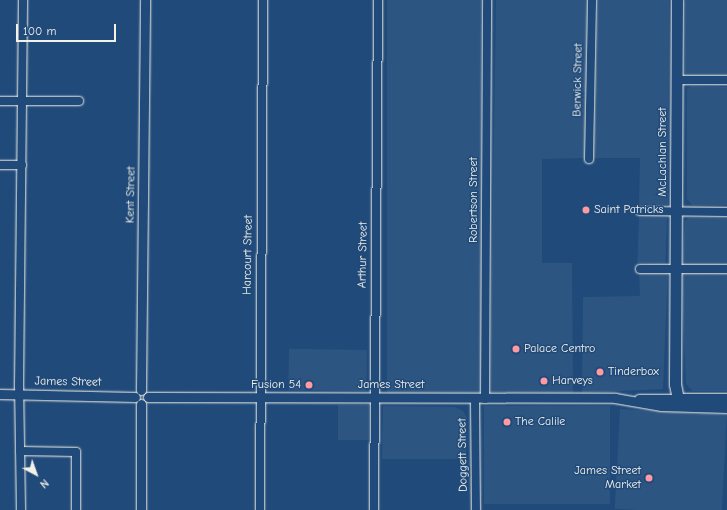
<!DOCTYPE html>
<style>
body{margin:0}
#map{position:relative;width:727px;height:510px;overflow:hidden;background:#1f4a7a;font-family:"Comic Neue",sans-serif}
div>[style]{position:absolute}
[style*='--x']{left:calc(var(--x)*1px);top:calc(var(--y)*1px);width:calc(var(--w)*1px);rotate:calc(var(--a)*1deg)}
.built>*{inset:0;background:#2d5581;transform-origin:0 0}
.roads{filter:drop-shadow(0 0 1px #f4f1e8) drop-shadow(0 0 1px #f4f1e8)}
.minor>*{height:8px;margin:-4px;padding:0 4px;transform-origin:4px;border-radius:4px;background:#1f4a7a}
.tertiary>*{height:9px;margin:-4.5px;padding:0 4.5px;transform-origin:4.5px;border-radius:4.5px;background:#1f4a7a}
.secondary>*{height:11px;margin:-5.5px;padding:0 5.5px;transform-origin:5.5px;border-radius:5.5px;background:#1f4a7a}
.dots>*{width:11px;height:11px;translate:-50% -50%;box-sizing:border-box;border:2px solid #1f4a7a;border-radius:50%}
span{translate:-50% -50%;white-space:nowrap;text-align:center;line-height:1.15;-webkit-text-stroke:3px #1f4a7a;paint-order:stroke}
.street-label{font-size:12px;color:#f4f1e8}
.poi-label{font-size:12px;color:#f4f1e8}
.left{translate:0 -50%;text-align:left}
.right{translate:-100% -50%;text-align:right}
.north{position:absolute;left:16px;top:454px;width:40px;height:40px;-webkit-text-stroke:3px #1f4a7a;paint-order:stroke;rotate:139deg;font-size:11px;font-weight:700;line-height:16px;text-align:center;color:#f4f1e8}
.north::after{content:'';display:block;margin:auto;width:14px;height:18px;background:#f4f1e8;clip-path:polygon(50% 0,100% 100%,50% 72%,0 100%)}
.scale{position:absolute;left:16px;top:24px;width:100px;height:18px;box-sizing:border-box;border:2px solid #f4f1e8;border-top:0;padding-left:5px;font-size:12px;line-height:14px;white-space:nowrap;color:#f4f1e8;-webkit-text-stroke:3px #1f4a7a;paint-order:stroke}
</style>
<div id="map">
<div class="built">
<div style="left:387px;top:0;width:94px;height:393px"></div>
<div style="clip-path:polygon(496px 0,587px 0,584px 158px,542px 159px,542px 263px,572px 263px,573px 393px,490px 392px)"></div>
<div style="clip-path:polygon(598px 0,669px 0,668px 205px,639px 204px,640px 158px,594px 158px)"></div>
<div style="left:685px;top:0;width:42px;height:77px"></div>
<div style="clip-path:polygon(691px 86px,727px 87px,727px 205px,692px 205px,687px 199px,687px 89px)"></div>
<div style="left:639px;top:217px;width:28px;height:46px;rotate:2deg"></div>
<div style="clip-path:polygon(689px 218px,727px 218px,727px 266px,682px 265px,685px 221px)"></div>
<div style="clip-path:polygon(668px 271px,663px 389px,582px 393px,583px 297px,640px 296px,639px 272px)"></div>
<div style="clip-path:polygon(681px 272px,727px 274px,727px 391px,693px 391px,686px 384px)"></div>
<div style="left:367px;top:350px;width:41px;height:78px;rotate:91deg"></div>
<div style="left:338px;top:405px;width:31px;height:35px"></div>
<div style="clip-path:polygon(383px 406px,455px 407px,463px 411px,467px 418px,466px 459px,382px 459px)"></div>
<div style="left:484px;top:406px;width:126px;height:98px"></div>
<div style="left:620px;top:409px;width:107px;height:100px;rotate:3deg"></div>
</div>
<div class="roads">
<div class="minor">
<div style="--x:676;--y:80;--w:51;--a:0"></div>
<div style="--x:0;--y:101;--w:79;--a:0"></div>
<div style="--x:589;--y:159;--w:159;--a:-88.9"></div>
<div style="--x:0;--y:165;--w:22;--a:0"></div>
<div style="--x:640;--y:211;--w:87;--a:0.7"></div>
<div style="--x:640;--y:269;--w:87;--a:0"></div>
<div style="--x:475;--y:399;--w:111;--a:89.5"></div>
<div style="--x:485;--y:399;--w:399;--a:-89.7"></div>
<div style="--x:20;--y:451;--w:56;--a:1"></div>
<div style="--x:76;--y:452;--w:58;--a:90"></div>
<div style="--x:21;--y:510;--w:124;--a:-90.9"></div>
<div style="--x:19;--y:386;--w:386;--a:-89.4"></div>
<div style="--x:260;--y:510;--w:510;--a:-89.66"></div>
<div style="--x:374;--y:510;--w:510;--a:-89.55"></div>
</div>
<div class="tertiary">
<div style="--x:141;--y:390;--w:390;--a:-89.4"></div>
<div style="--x:0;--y:394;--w:135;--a:1.3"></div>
<div style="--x:148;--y:397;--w:467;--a:0.1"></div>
<div style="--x:615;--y:398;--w:47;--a:9.9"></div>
<div style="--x:661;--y:406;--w:66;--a:1.7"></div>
<div style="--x:639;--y:399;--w:39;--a:0"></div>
<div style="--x:141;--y:510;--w:106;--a:-90"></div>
</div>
<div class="secondary">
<div style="--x:677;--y:0;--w:384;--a:90.3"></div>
<div style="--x:675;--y:384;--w:15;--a:79"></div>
<div style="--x:678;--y:399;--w:49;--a:0"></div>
</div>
</div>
<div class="dots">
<div style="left:586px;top:210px;background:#ff9aa2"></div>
<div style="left:516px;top:349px;background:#ff9aa2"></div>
<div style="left:600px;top:372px;background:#ff9aa2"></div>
<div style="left:544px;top:381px;background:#ff9aa2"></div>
<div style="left:309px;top:385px;background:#ff9aa2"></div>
<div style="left:507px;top:422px;background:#ff9aa2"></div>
<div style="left:649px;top:478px;background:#ff9aa2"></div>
</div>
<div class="street-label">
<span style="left:578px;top:80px;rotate:-89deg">Berwick Street</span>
<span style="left:663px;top:152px;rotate:-90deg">McLachlan Street</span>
<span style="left:131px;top:195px;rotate:-89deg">Kent Street</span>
<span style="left:474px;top:200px;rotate:-90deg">Robertson Street</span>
<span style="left:248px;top:255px;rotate:-89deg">Harcourt Street</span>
<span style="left:363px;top:255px;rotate:-89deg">Arthur Street</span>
<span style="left:68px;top:382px;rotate:1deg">James Street</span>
<span style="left:391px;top:385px">James Street</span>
<span style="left:463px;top:455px;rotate:-91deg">Doggett Street</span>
</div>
<div class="poi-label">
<span class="left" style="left:594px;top:210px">Saint Patricks</span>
<span class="left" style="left:524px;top:349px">Palace Centro</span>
<span class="left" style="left:608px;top:372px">Tinderbox</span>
<span class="left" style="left:552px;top:381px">Harveys</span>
<span class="right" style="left:301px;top:385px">Fusion 54</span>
<span class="left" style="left:515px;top:422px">The Calile</span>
<span class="right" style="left:641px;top:478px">James Street<br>Market</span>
</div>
<div class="north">N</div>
<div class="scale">100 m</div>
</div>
